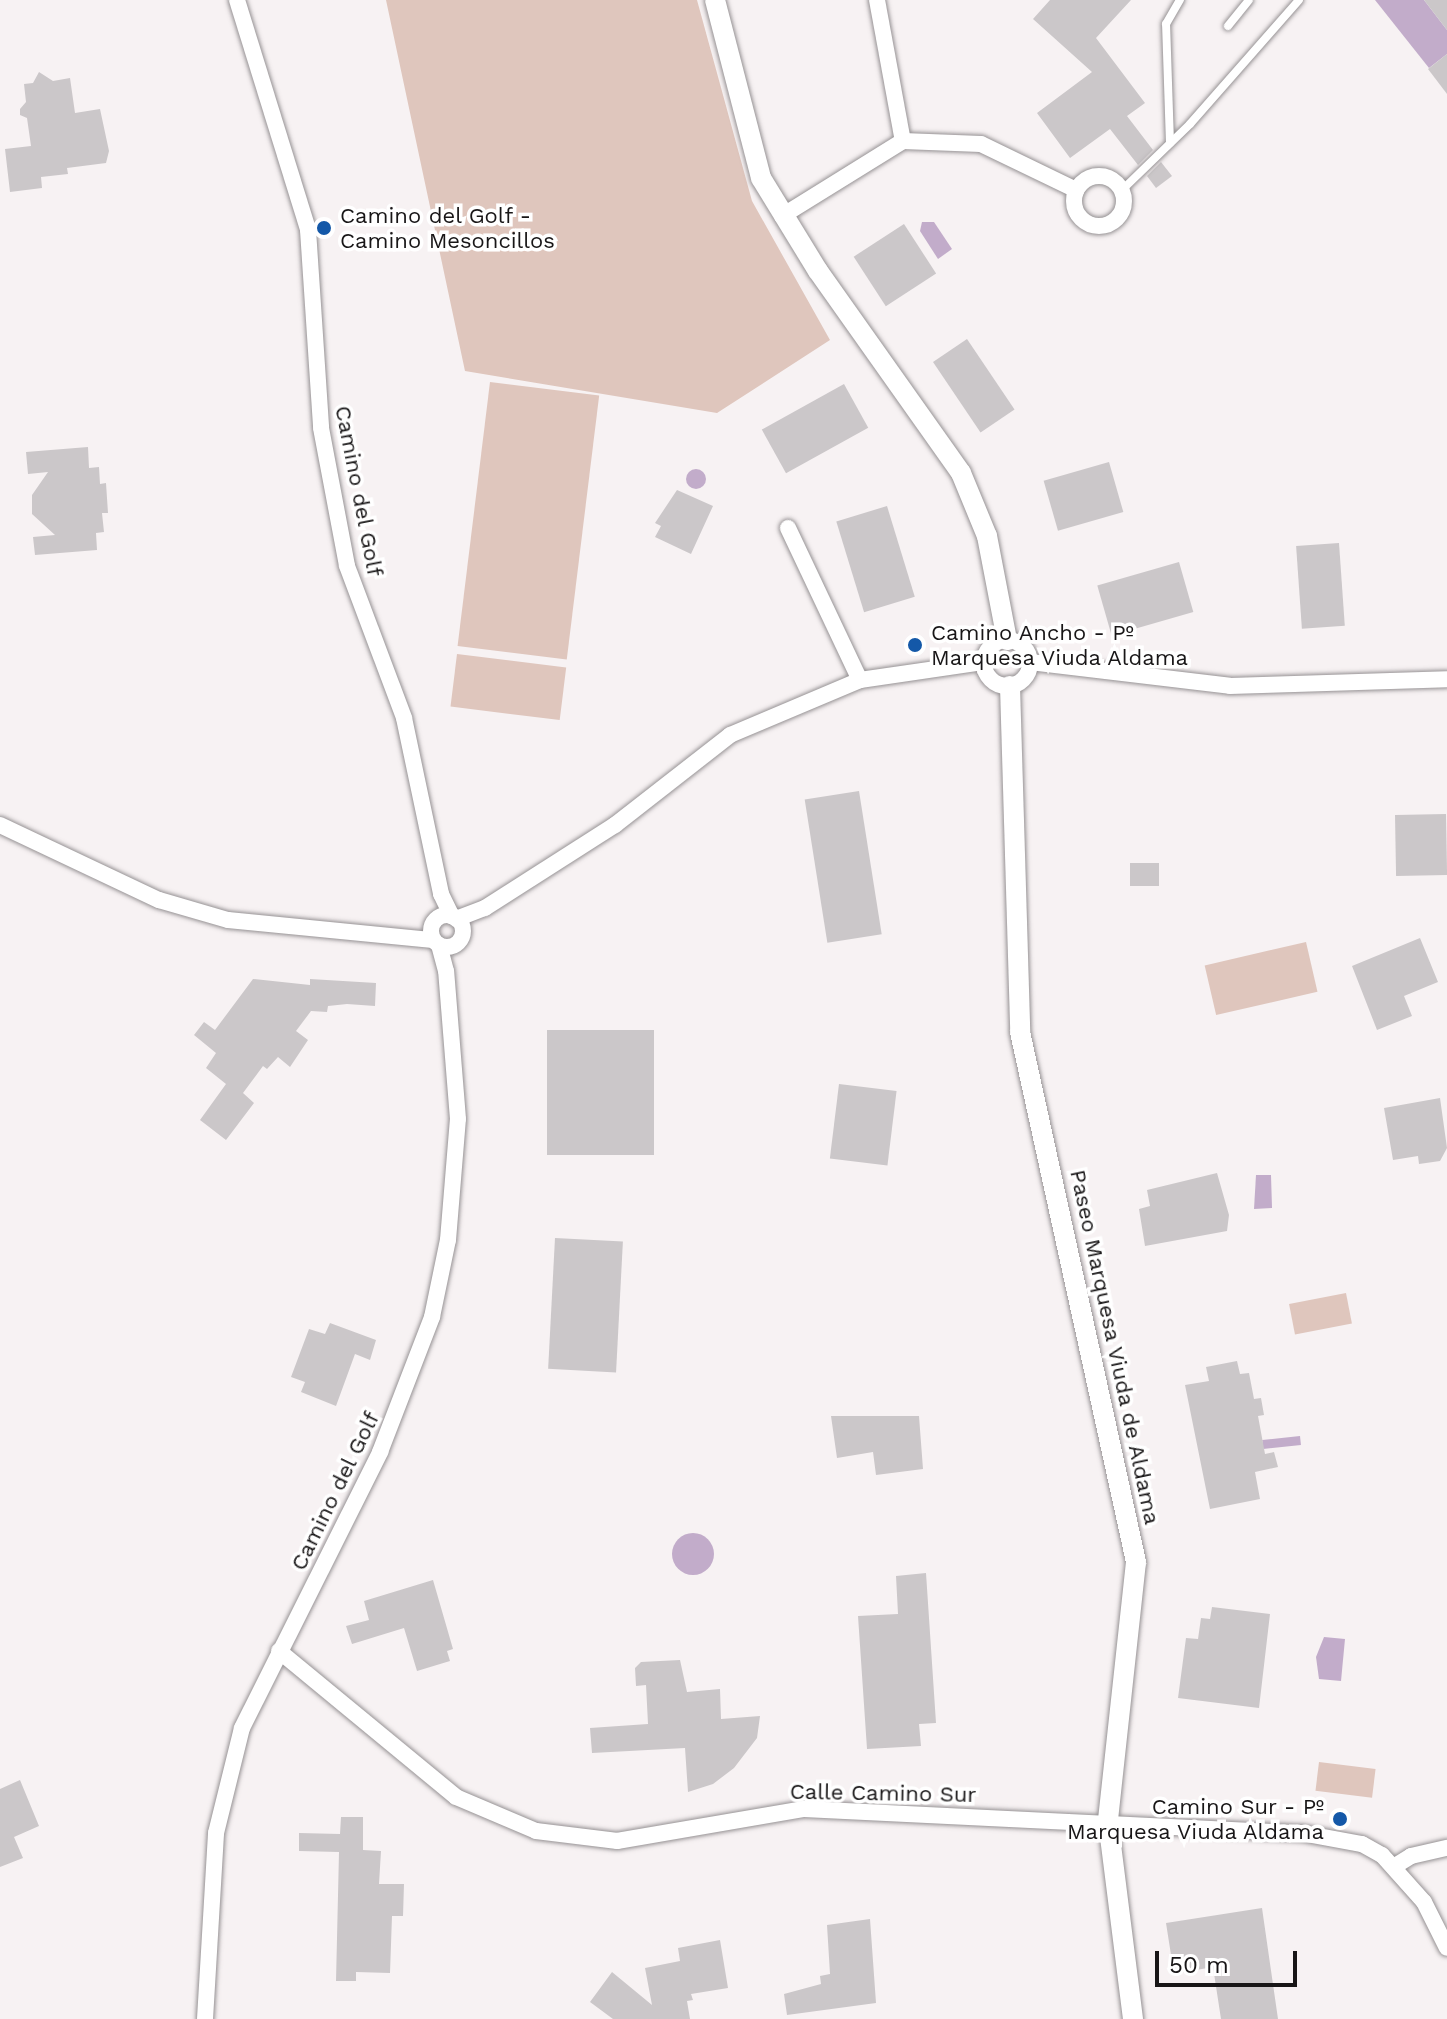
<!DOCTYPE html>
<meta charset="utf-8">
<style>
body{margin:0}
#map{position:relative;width:1447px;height:2019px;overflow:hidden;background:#f7f2f3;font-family:"Work Sans",sans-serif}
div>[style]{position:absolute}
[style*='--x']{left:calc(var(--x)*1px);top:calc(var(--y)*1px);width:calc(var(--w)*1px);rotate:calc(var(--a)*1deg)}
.green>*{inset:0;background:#dfc6bd;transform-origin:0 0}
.water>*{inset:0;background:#c2acca;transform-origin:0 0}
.round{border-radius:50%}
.building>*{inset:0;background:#cbc7c9;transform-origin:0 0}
.roads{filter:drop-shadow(0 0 2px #969294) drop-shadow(0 0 2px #969294)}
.service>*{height:8px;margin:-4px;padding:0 4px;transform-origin:4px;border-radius:4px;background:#fff}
.minor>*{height:16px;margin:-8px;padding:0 8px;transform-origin:8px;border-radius:8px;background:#fff}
.minor>.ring{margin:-8px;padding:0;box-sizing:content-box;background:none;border:16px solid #fff;border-radius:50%}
.tertiary>*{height:20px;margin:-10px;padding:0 10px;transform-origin:10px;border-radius:10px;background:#fff}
.dots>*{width:22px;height:22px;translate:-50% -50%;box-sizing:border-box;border:4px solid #fff;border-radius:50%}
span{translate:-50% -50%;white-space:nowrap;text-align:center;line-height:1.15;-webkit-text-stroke:7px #fff;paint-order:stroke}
.poi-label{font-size:22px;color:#181617}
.left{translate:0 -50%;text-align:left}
.right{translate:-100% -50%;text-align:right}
.street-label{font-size:22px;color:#181617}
.scale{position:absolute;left:1155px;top:1951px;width:142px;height:36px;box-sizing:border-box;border:4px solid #181617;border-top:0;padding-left:10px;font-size:24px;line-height:28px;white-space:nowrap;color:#181617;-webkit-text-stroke:6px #fff;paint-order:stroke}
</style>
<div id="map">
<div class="green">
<div style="clip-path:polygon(386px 0,697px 0,752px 201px,830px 340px,717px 413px,465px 371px)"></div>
<div style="left:490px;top:382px;width:110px;height:266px;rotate:7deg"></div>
<div style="left:457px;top:654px;width:110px;height:53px;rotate:7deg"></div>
<div style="left:1306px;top:942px;width:51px;height:104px;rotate:77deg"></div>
<div style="left:1346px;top:1293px;width:31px;height:58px;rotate:79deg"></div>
<div style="left:1319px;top:1762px;width:57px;height:29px;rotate:7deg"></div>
</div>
<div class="water">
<div style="clip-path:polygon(1375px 0,1424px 0,1447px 30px,1447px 54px,1429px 68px)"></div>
<div style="clip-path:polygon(922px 222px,934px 222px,952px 249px,938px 259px,920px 231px)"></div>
<div class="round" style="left:686px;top:469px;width:20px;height:20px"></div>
<div style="clip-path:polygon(1256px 1175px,1271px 1175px,1272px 1208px,1254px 1209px)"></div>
<div style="left:1300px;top:1436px;width:9px;height:38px;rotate:84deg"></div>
<div class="round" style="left:672px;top:1533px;width:42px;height:42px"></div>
<div style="clip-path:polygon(1324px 1637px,1345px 1639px,1341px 1681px,1319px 1679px,1316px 1657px)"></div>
</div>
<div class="building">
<div style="clip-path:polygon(1050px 0,1131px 0,1096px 38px,1145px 103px,1127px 116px,1153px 150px,1138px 165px,1110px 129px,1070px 158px,1037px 113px,1092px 72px,1033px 19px)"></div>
<div style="clip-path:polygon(1424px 0,1447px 0,1447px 30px)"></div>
<div style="clip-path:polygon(1447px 54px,1447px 94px,1428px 69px)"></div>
<div style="clip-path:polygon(39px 72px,53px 81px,70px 78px,75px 113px,100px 109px,109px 151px,106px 163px,67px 168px,68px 174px,41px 177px,42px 188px,10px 192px,5px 149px,31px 146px,27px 118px,20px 115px,20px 109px,26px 102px,24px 84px,33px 83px)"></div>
<div style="clip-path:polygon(1161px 162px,1172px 176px,1156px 188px,1147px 176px)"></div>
<div style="left:904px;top:224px;width:59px;height:60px;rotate:57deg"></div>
<div style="left:967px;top:339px;width:85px;height:41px;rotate:56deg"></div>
<div style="left:844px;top:384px;width:50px;height:94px;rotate:61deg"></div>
<div style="clip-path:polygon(88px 447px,89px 468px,99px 467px,100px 484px,106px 483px,108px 513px,102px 513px,104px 532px,96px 533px,97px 550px,35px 555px,33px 537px,55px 535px,32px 514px,32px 495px,48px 472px,28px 474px,26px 452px)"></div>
<div style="left:1109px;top:462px;width:52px;height:68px;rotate:74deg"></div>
<div style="clip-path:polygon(677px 490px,713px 506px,691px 554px,655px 537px,661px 526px,655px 523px)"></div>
<div style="left:887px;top:506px;width:95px;height:53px;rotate:73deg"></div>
<div style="left:1339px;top:543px;width:83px;height:43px;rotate:86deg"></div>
<div style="left:1179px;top:562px;width:52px;height:85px;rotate:74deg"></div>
<div style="left:859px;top:791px;width:145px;height:55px;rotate:81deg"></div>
<div style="left:1446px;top:814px;width:61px;height:51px;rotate:89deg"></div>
<div style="left:1130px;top:863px;width:29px;height:23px"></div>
<div style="clip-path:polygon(1420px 938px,1438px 982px,1404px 996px,1412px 1016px,1377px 1030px,1352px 966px)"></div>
<div style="clip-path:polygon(253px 979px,310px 985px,310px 979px,376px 983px,375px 1006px,347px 1004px,328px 1006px,327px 1012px,311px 1011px,296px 1031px,308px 1040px,290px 1067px,278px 1057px,267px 1069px,263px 1066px,243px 1093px,254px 1103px,226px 1140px,200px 1120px,226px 1084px,206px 1068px,216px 1053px,194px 1035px,204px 1022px,215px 1030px)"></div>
<div style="left:654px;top:1030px;width:125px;height:107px;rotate:90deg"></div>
<div style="left:839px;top:1084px;width:58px;height:75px;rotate:7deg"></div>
<div style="clip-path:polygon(1440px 1098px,1447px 1148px,1440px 1161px,1419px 1164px,1418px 1156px,1393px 1160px,1384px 1108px)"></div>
<div style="clip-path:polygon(1217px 1173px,1229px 1215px,1227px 1231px,1145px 1246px,1139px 1209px,1150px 1206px,1147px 1190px)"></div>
<div style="left:555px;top:1238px;width:68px;height:131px;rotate:3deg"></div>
<div style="clip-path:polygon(330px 1323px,376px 1340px,370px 1360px,355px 1354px,336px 1406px,301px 1392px,305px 1382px,291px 1377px,309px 1329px,325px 1334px)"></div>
<div style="clip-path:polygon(1237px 1361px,1240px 1374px,1249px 1373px,1254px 1399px,1261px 1398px,1264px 1415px,1258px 1416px,1265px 1454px,1274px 1452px,1278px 1467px,1255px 1472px,1260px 1499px,1210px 1509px,1185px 1385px,1209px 1381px,1206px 1367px)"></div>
<div style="clip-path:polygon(831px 1416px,919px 1416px,923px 1469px,876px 1475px,873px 1452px,837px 1458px)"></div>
<div style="clip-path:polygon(926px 1573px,936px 1723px,919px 1724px,921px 1746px,867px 1749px,858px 1616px,898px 1614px,896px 1576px)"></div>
<div style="clip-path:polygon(433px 1580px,453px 1649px,447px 1651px,450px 1661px,417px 1671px,404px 1628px,352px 1644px,346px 1626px,369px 1620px,364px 1601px)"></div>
<div style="clip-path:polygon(1212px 1607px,1270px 1614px,1259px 1708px,1178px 1698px,1186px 1638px,1198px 1639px,1201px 1618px,1210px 1619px)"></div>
<div style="clip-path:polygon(680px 1660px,687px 1692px,720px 1689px,721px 1719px,760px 1716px,757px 1738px,734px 1768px,713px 1784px,688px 1792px,685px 1748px,592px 1753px,590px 1728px,648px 1724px,646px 1685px,636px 1686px,635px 1668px,641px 1662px)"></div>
<div style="clip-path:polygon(20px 1780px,39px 1826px,14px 1837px,23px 1858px,0 1867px,0 1789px)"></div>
<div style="clip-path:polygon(341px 1817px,363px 1817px,363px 1850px,381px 1851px,379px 1884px,404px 1884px,403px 1916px,392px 1916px,390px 1973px,356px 1972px,356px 1981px,336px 1981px,339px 1852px,299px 1851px,299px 1833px,340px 1834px)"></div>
<div style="clip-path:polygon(1262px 1908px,1278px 2019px,1221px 2019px,1213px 1967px,1174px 1974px,1166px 1923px)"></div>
<div style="clip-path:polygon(870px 1919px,876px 2003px,787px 2015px,784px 1994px,821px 1984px,820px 1976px,830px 1974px,827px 1925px)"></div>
<div style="clip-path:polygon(720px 1940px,728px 1988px,691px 1994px,693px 2000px,687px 2001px,690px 2019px,613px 2019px,590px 2002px,612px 1972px,652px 2005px,645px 1968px,680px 1961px,678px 1948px)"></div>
</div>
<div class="roads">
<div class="service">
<div style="--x:1228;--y:26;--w:33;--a:-51"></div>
<div style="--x:1170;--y:143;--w:119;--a:-91.9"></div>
<div style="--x:1166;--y:24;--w:28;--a:-60"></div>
<div style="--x:1122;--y:190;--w:95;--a:-44.1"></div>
<div style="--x:1190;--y:124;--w:165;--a:-48.7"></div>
</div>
<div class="minor">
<div style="--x:237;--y:0;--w:241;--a:72.8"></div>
<div style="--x:308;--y:230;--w:198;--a:86.2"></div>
<div style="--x:321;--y:428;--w:140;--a:79.3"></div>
<div style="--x:347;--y:566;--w:162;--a:69.4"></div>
<div style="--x:404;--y:718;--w:180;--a:78.1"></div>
<div style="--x:441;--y:894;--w:25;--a:64"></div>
<div style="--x:877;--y:0;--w:143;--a:79.6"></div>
<div class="ring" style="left:1074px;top:176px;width:34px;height:34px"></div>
<div style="--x:782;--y:216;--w:142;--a:-31.8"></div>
<div style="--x:903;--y:141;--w:78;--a:2.2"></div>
<div style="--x:981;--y:144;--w:106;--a:25.8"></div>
<div style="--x:788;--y:528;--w:168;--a:64.7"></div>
<div class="ring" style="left:984px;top:640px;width:30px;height:30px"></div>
<div style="--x:1030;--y:662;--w:201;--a:6.8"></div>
<div style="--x:1230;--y:686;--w:217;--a:-1.8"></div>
<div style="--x:0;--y:825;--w:176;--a:25.3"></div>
<div style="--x:159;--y:900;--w:72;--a:16.2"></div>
<div style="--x:228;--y:920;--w:206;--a:5.6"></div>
<div class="ring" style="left:431px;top:915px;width:16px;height:16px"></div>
<div style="--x:456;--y:919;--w:31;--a:-21"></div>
<div style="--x:485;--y:908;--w:154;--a:-32.6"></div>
<div style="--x:615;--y:825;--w:146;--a:-38"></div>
<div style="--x:730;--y:735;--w:141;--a:-22.9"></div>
<div style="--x:860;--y:680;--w:124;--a:-8.3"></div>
<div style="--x:279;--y:1651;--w:229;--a:39.5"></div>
<div style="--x:456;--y:1797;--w:87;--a:23"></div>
<div style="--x:536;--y:1831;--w:82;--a:7"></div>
<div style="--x:617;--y:1841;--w:190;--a:-9.7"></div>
<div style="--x:804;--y:1809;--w:499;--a:2.8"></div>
<div style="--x:1302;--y:1833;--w:61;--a:10.4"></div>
<div style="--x:1362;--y:1844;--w:23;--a:29"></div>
<div style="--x:1382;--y:1855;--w:63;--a:48.2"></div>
<div style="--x:1424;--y:1902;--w:51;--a:63.4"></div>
<div style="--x:1395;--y:1866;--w:19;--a:-32"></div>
<div style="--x:1411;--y:1856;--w:37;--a:-13"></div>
<div style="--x:205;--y:2019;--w:186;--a:-86.6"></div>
<div style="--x:216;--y:1833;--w:108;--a:-76.1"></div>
<div style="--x:242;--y:1728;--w:309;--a:-63.4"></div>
<div style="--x:380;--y:1452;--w:145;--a:-68.9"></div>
<div style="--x:432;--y:1317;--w:79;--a:-78.3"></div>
<div style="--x:448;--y:1240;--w:121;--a:-85.3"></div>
<div style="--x:458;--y:1119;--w:148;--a:-94.6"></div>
<div style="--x:446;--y:971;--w:27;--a:-105"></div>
</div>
<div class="tertiary">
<div style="--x:715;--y:0;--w:184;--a:75.5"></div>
<div style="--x:761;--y:178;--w:109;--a:58.5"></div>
<div style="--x:818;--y:271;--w:247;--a:54.7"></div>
<div style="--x:961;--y:473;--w:68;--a:67.6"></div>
<div style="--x:987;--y:536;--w:106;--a:79.1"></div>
<div style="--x:1010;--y:686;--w:346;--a:88.3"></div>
<div style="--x:1020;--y:1032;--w:543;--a:77.65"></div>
<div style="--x:1136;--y:1562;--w:261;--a:96.2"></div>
<div style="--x:1108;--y:1821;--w:200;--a:82.8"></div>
</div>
</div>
<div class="dots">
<div style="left:324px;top:228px;background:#1458a8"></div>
<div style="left:915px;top:645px;background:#1458a8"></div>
<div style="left:1340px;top:1819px;background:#1458a8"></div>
</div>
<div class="poi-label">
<span class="left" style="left:340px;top:228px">Camino del Golf -<br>Camino Mesoncillos</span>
<span class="left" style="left:931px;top:645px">Camino Ancho - Pº<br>Marquesa Viuda Aldama</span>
<span class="right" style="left:1324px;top:1819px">Camino Sur - Pº<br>Marquesa Viuda Aldama</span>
</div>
<div class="street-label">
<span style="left:359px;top:491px;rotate:79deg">Camino del Golf</span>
<span style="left:1115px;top:1347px;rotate:78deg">Paseo Marquesa Viuda de Aldama</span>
<span style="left:335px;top:1491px;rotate:-64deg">Camino del Golf</span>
<span style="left:883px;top:1793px;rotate:1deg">Calle Camino Sur</span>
</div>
<div class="scale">50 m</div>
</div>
